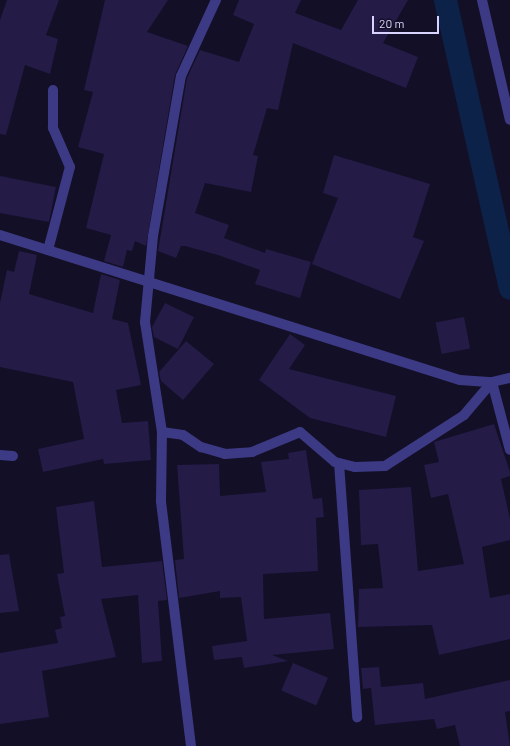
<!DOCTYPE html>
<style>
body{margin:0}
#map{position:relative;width:510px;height:746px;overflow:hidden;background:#130f26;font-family:Barlow,sans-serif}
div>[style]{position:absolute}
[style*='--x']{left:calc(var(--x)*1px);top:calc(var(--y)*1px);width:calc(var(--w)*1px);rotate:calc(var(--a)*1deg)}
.canal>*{height:23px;margin:-11.5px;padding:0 11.5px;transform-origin:11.5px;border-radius:11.5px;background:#0c2248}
.building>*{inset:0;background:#241b47;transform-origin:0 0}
.service>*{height:10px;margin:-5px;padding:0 5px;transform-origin:5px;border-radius:5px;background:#3d3a85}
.minor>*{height:10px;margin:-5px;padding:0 5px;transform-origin:5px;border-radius:5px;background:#3d3a85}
.tertiary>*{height:10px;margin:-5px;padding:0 5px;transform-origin:5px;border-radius:5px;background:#3d3a85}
span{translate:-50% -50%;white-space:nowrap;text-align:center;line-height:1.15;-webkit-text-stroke:3px #130f26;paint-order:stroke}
.scale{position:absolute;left:372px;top:16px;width:67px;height:18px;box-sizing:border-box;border:2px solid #d9d4ff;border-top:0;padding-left:5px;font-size:12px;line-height:14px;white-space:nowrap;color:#d9d4ff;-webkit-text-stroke:3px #130f26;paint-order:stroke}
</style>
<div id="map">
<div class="canal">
<div style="--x:445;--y:0;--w:295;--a:77.3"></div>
</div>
<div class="building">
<div style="clip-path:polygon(7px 0,59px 0,46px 35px,58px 39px,50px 74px,25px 65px,6px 135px,0 134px,0 20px)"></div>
<div style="clip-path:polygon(105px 0,168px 0,147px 32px,188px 46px,175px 75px,146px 246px,135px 241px,132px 251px,127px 250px,123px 267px,104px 261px,111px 235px,86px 228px,104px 154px,78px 147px,93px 92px,84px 90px)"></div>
<div style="clip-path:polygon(239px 0,301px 0,295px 13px,341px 30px,358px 0,408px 0,383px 43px,418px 57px,406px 88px,293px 43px,278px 110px,267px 108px,253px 155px,258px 156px,251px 192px,205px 183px,195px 213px,229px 225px,224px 238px,265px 253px,266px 249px,311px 262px,300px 298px,255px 284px,260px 270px,218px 255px,185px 246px,181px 246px,176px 258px,158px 251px,187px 78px,200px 50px,239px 62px,254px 24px,233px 15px)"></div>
<div style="clip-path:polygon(334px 155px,430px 184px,413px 237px,424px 241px,400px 299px,312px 264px,338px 198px,323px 193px)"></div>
<div style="clip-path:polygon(0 176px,56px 187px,49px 222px,0 213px)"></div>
<div style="clip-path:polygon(19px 251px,37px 255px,29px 294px,93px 313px,101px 274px,120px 280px,112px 319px,128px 323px,141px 385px,116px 390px,122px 423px,148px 421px,151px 460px,104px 464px,103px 459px,43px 472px,38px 449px,84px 439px,73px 382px,0 367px,0 303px,7px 270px,14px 272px)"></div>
<div style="clip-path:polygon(165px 303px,194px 317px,178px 349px,154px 337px,152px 327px)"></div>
<div style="left:464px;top:317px;width:32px;height:29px;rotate:79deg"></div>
<div style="clip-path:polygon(290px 334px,305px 345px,289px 369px,396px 396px,386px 437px,310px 418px,259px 380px)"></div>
<div style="clip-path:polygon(186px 341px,214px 364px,183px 400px,161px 381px,159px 372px)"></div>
<div style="clip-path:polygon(494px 424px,510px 472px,510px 476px,501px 479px,510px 519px,510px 540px,482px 547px,490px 598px,510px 594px,510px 639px,439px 655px,432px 625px,358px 627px,359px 589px,383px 588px,378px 544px,361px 545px,359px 490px,411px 487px,418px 571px,464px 564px,448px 494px,431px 498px,424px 465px,439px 462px,434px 442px)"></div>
<div style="clip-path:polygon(306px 450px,313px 499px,322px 498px,324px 517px,316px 518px,318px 571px,263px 574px,264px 619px,330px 613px,334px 649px,272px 655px,288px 661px,244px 668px,242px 657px,214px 660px,212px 646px,247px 641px,241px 597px,220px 598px,220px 591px,179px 598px,175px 560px,184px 559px,177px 465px,219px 464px,220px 496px,266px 492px,261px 462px,289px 459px,288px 453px)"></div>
<div style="clip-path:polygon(94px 501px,102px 567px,162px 561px,167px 600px,158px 601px,162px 661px,142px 663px,138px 595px,101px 599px,116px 657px,42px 671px,49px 717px,0 724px,0 653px,58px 643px,55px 630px,62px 628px,60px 617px,65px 616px,57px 574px,64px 573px,56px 507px)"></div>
<div style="clip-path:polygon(9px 554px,19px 611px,0 613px,0 555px)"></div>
<div style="left:293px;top:663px;width:38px;height:30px;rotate:23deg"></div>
<div style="clip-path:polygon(379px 667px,381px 687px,423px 683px,425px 699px,510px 680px,510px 711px,505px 712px,510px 746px,460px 746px,455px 725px,437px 729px,434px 719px,375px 725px,371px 688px,363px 689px,361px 668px)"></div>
</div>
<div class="service">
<div style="--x:48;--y:250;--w:86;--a:-75.2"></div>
<div style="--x:70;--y:167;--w:43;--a:-113.6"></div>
<div style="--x:53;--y:128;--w:38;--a:-90"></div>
</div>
<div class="minor">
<div style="--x:492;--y:382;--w:70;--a:75.2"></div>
<div style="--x:162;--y:432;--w:21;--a:8"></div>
<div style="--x:183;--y:435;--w:22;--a:34"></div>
<div style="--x:201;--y:447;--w:25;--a:16"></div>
<div style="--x:225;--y:454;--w:27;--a:-4"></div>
<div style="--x:252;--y:452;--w:52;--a:-22.6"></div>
<div style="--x:300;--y:432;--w:46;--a:40.6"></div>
<div style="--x:335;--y:462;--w:21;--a:14"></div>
<div style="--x:355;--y:467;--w:30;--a:-2"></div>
<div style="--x:385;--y:466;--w:94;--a:-32.8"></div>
<div style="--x:464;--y:415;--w:43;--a:-49.7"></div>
<div style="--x:0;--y:455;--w:13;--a:4"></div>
<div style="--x:339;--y:463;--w:255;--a:85.9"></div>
<div style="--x:191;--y:746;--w:247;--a:-97"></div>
<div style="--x:161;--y:501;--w:69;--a:-89.2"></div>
<div style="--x:162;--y:432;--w:111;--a:-98.8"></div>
<div style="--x:145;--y:322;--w:86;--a:-84.7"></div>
<div style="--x:153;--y:236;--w:162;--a:-80.1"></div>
<div style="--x:181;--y:76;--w:84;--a:-65.3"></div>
</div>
<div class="tertiary">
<div style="--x:482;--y:0;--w:123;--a:76.9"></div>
<div style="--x:0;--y:235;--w:482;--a:17.5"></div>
<div style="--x:460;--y:380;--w:32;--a:4"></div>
<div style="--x:492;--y:382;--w:18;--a:-13"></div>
</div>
<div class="scale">20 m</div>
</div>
